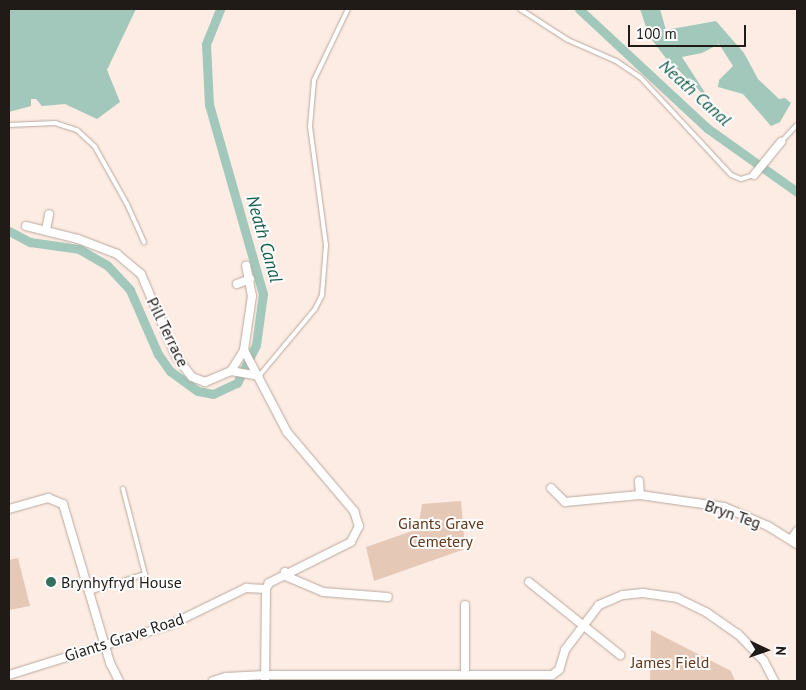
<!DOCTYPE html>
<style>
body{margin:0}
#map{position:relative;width:806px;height:690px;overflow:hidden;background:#fdece3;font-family:"PT Sans",sans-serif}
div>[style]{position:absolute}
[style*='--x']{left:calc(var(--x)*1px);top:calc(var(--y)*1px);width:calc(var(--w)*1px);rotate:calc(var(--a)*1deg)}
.green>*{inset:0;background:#e6c8b7}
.water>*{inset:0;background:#a1c8ba}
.canal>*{height:9px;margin:-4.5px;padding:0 4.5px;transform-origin:4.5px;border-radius:4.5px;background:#a1c8ba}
.roads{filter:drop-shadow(0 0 1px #b8a89f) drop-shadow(0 0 1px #b8a89f)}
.service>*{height:4px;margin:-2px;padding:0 2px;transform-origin:2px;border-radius:2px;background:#fff}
.minor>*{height:8px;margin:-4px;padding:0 4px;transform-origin:4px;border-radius:4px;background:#fff}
.dots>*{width:14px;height:14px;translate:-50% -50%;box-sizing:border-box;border:2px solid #fdfdfd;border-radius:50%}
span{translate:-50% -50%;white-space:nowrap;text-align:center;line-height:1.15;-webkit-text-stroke:4px #fdfdfd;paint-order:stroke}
.street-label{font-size:16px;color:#211b18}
.park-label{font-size:16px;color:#63371a}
.poi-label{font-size:16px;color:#211b18}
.left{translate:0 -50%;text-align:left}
.water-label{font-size:18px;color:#165e4b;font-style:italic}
.frame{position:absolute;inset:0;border:10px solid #211b18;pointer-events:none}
.north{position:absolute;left:741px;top:625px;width:50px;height:50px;-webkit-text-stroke:4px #fdfdfd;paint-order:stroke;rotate:93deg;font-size:14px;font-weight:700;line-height:20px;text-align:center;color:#211b18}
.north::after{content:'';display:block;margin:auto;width:18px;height:22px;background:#211b18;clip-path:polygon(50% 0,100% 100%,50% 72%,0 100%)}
.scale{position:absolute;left:628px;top:25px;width:118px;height:22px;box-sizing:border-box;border:2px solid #211b18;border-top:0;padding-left:6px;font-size:15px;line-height:18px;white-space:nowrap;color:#211b18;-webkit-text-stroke:4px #fdfdfd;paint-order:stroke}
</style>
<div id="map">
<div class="green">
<div style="clip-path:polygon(461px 501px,465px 549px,374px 581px,366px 547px,418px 529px,422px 504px)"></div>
<div style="clip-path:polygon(18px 558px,30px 606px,9px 610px,9px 560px)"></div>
<div style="clip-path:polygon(651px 630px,731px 671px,735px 681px,650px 681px)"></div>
</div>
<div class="water">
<div style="clip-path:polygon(9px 9px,136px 9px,107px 70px,120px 102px,97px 119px,65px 104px,42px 106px,36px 99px,31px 99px,31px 106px,9px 112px)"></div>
<div style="clip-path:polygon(640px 9px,660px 9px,666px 30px,716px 21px,744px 53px,758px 79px,779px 99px,785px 98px,791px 103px,780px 122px,771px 126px,743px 94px,718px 87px,719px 80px,733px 66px,719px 44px,702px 53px,682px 57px,711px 102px,665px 57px,649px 36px)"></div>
</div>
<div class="canal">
<div style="--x:579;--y:9;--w:175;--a:42.9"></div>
<div style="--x:707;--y:128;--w:110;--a:35.4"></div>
<div style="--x:9;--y:231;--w:24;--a:28"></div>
<div style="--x:30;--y:242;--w:49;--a:8.1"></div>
<div style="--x:79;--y:249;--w:32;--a:30"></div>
<div style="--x:107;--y:265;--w:34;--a:47"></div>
<div style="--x:130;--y:290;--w:70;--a:66.4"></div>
<div style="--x:158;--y:354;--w:21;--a:55"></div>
<div style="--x:170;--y:371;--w:34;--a:36"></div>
<div style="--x:198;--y:391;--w:15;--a:11"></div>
<div style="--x:213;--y:394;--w:26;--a:-25"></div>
<div style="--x:237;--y:383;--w:42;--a:-63.4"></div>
<div style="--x:256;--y:345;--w:51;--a:-82.2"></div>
<div style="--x:263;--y:294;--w:197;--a:-105.9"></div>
<div style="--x:209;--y:105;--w:61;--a:-92.8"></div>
<div style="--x:206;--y:44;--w:38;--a:-68"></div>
</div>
<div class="roads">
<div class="service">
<div style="--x:520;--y:9;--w:57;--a:32.9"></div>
<div style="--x:568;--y:40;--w:52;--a:23.6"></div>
<div style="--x:616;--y:61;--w:30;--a:34"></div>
<div style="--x:641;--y:78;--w:132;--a:47.1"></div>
<div style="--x:731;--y:175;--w:11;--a:22"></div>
<div style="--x:741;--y:179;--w:14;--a:-17"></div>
<div style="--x:9;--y:125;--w:46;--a:-2.5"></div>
<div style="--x:55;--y:123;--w:23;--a:18"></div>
<div style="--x:77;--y:130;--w:25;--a:43"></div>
<div style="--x:95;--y:147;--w:65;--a:60.7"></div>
<div style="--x:127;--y:204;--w:42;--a:65.9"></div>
<div style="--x:781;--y:142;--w:23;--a:-47"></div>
<div style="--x:259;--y:376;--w:87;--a:-50.1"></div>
<div style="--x:315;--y:309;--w:16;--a:-63"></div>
<div style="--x:322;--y:295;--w:50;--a:-85.4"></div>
<div style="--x:326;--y:245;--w:120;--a:-97.7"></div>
<div style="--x:310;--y:126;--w:46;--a:-85"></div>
<div style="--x:314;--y:80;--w:79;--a:-64.4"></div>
<div style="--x:89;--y:592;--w:59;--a:-17.8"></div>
<div style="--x:145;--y:574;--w:88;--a:-104.5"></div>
</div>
<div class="minor">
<div style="--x:754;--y:175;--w:43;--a:-50.7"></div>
<div style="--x:26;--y:226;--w:54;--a:14"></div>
<div style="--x:78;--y:239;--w:42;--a:21"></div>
<div style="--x:117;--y:254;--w:31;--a:40"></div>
<div style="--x:141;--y:274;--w:89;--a:66.9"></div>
<div style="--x:176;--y:356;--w:26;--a:53"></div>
<div style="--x:192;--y:377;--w:14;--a:21"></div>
<div style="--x:205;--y:382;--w:28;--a:-23"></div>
<div style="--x:231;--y:371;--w:28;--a:10"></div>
<div style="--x:46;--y:230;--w:16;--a:-79"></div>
<div style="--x:237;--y:284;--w:14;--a:-21"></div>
<div style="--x:244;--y:350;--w:93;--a:62.3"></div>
<div style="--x:287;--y:432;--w:104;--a:49.7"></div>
<div style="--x:354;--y:511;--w:16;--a:72"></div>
<div style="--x:359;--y:526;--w:18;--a:117"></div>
<div style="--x:351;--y:542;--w:92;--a:153.4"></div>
<div style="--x:269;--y:583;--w:7;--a:117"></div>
<div style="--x:266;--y:589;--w:92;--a:90.6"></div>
<div style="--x:231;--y:371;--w:25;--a:-58"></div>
<div style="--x:244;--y:350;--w:55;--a:-81.6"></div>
<div style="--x:252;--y:296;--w:31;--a:-101"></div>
<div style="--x:639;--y:481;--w:14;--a:86"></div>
<div style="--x:640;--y:495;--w:85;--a:8.1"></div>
<div style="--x:724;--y:507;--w:48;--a:23.4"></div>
<div style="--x:768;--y:526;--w:34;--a:32"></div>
<div style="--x:551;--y:488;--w:20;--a:45"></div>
<div style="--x:565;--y:502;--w:75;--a:-5.3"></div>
<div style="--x:9;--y:509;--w:41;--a:-15.8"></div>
<div style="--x:48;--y:498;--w:16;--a:22"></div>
<div style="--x:63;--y:504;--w:166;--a:73.5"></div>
<div style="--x:110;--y:663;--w:20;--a:63"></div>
<div style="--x:791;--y:540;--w:11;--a:-56"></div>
<div style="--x:285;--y:572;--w:6;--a:59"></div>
<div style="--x:288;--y:577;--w:38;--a:23"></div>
<div style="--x:323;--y:592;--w:65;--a:4.4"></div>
<div style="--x:529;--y:582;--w:117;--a:38.7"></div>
<div style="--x:465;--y:674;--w:69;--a:-90"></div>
<div style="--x:9;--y:675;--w:169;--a:-17.3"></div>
<div style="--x:170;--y:625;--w:85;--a:-26"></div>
<div style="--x:246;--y:588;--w:20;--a:3"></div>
<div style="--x:213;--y:681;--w:14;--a:-17"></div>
<div style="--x:226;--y:677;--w:39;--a:-3"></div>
<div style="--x:265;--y:675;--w:287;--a:0"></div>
<div style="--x:552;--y:675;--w:9;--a:-36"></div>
<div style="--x:559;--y:670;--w:21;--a:-73"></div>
<div style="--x:565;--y:650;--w:56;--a:-52.9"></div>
<div style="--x:599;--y:605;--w:26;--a:-23"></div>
<div style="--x:623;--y:595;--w:20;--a:-6"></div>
<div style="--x:643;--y:593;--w:34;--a:8"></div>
<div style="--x:677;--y:598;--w:32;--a:26"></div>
<div style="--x:706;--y:612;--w:39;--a:35"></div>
<div style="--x:738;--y:634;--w:37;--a:46"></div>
<div style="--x:764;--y:661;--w:22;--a:63"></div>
</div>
</div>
<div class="dots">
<div style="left:51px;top:582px;background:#32715e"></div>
</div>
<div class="street-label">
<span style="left:168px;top:332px;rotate:64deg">Pill Terrace</span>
<span style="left:733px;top:514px;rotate:19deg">Bryn Teg</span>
<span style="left:124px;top:637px;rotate:-18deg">Giants Grave Road</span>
</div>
<div class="park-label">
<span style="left:441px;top:532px">Giants Grave<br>Cemetery</span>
<span style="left:670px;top:662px">James Field</span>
</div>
<div class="poi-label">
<span class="left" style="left:61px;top:582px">Brynhyfryd House</span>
</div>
<div class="water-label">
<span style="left:695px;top:93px;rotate:42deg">Neath Canal</span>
<span style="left:264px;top:239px;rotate:74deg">Neath Canal</span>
</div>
<div class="frame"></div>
<div class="north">N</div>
<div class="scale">100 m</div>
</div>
